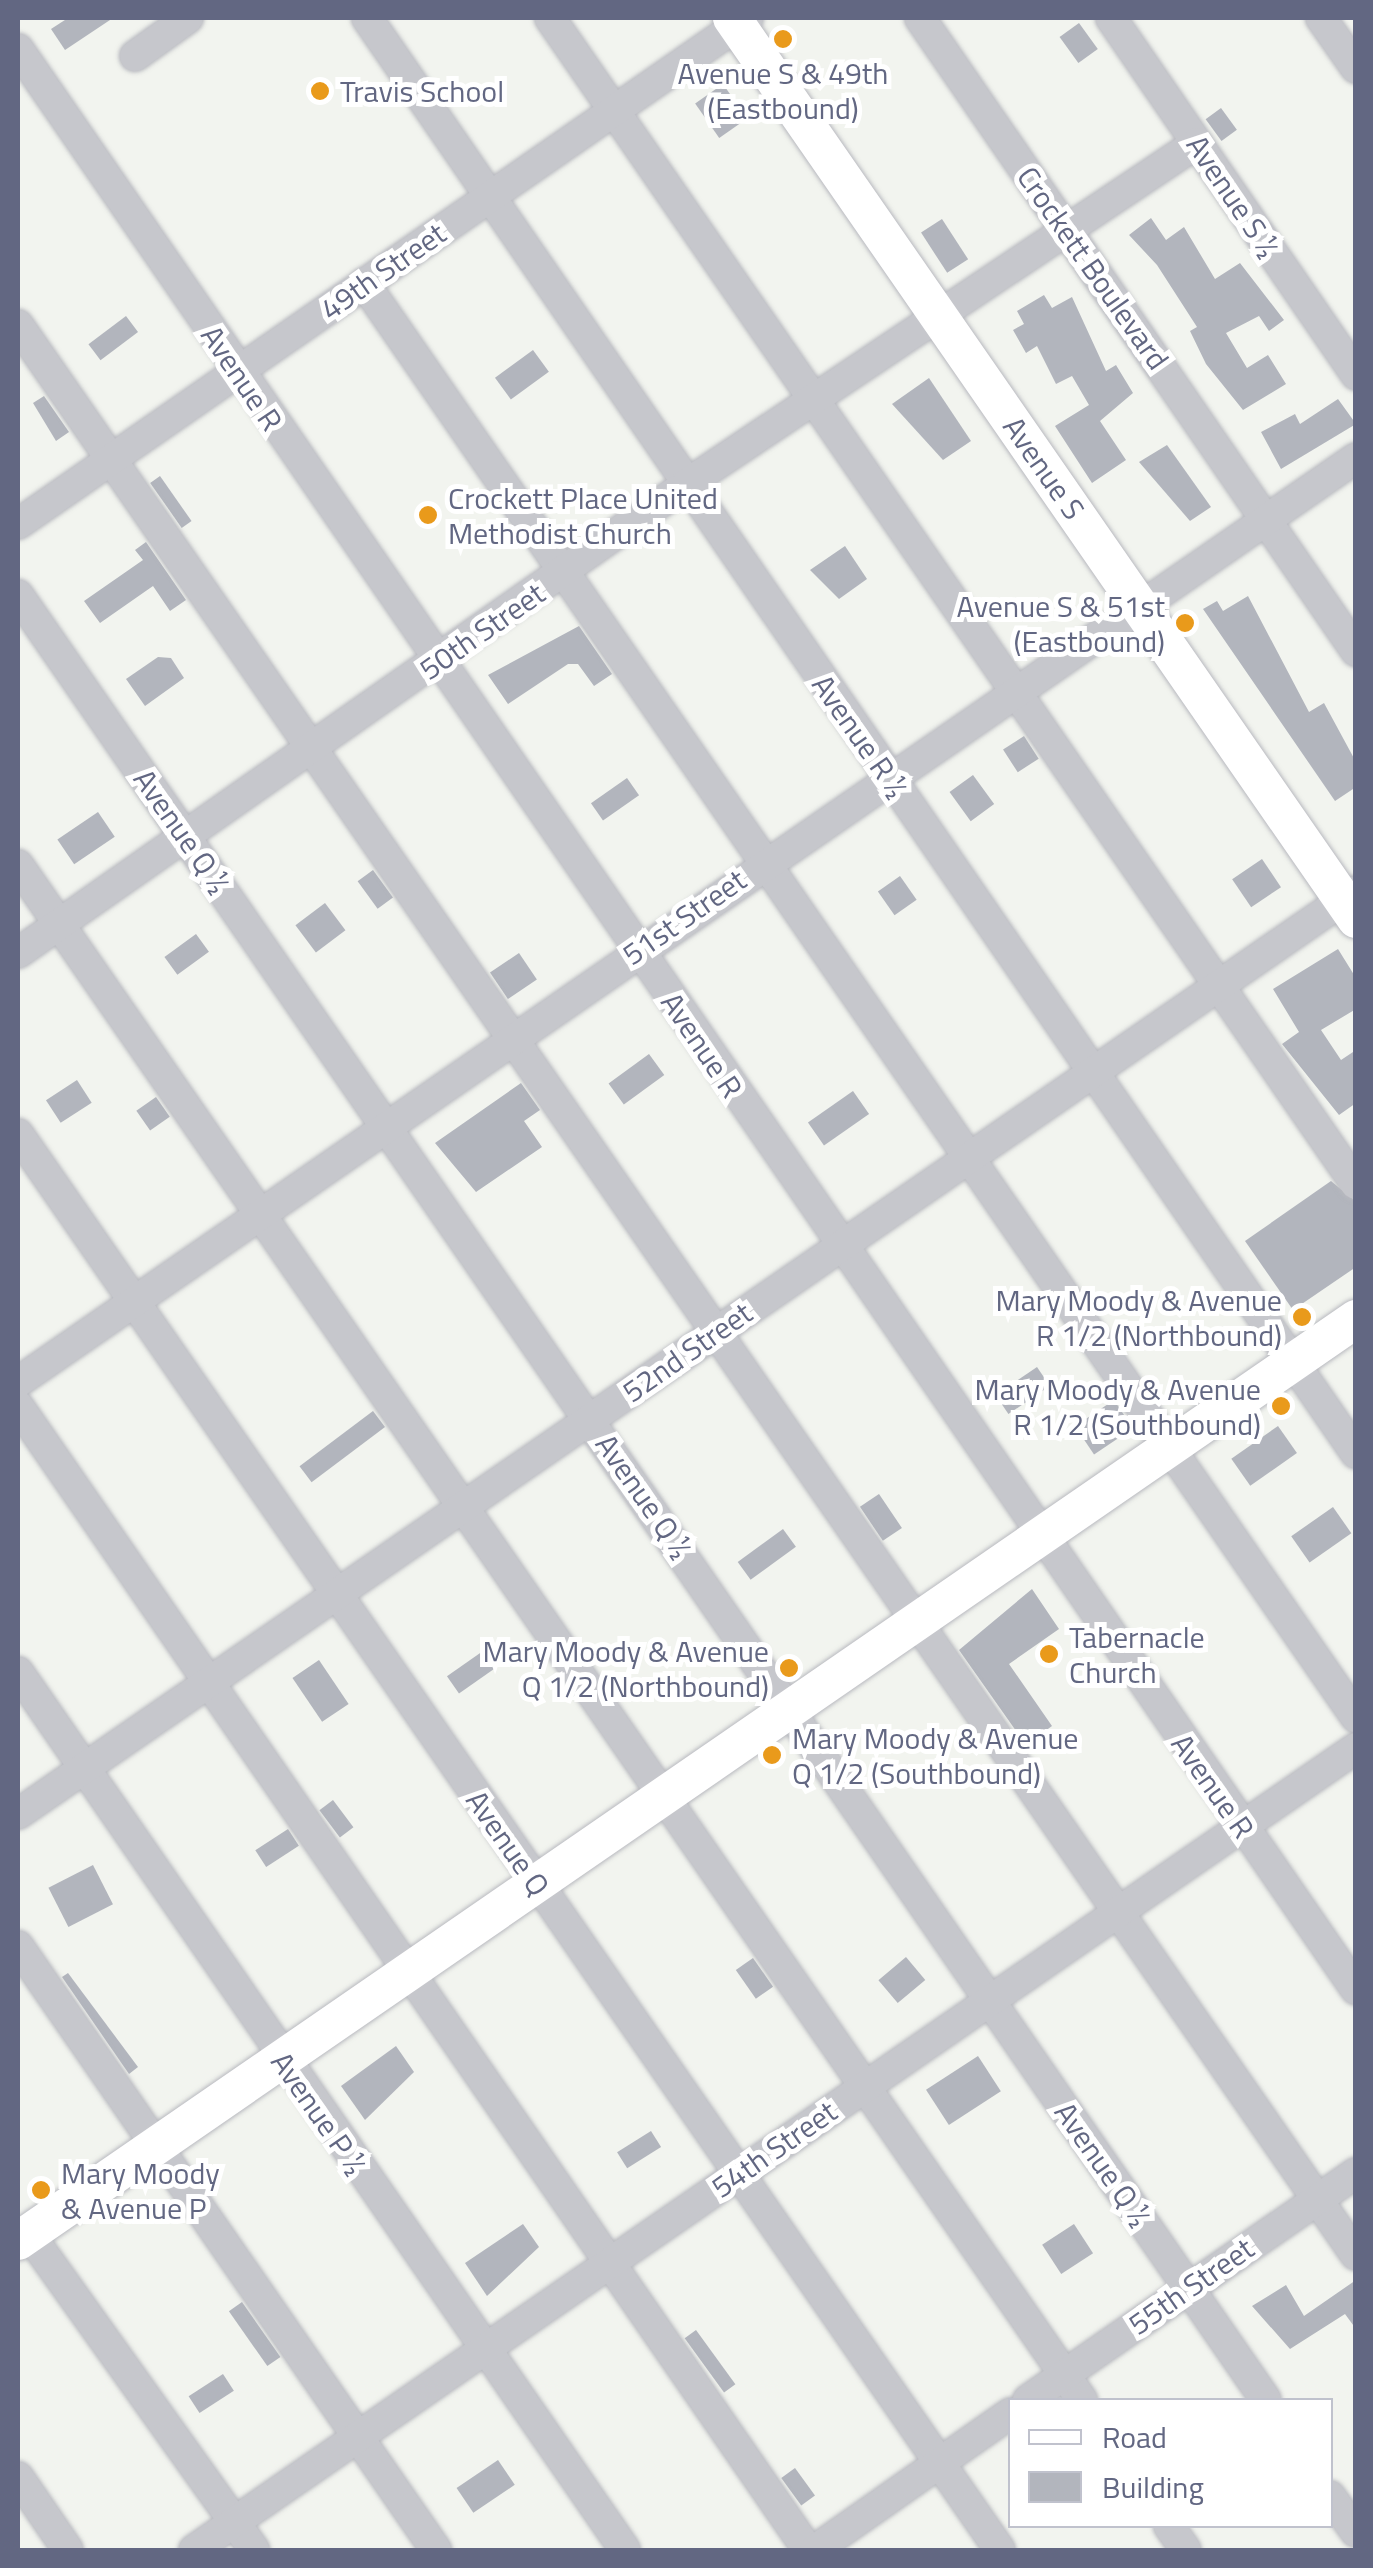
<!DOCTYPE html>
<meta charset="utf-8">
<style>
body{margin:0}
#map{position:relative;width:1373px;height:2568px;overflow:hidden;background:#f2f4ef;font-family:"Titillium Web",sans-serif}
div>[style]{position:absolute}
[style*='--x']{left:calc(var(--x)*1px);top:calc(var(--y)*1px);width:calc(var(--w)*1px);rotate:calc(var(--a)*1deg)}
.building>*{inset:0;background:#b2b5bd;transform-origin:0 0}
.roads{filter:drop-shadow(0 0 2px #b8b9bf) drop-shadow(0 0 2px #b8b9bf)}
.minor>*{height:30px;margin:-15px;padding:0 15px;transform-origin:15px;border-radius:15px;background:#c6c7cc}
.major>*{height:38px;margin:-19px;padding:0 19px;transform-origin:19px;border-radius:19px;background:#fff}
.dots>*{width:28px;height:28px;translate:-50% -50%;box-sizing:border-box;border:5px solid #fff;border-radius:50%}
span{translate:-50% -50%;white-space:nowrap;text-align:center;line-height:1.15;-webkit-text-stroke:10px #fff;paint-order:stroke}
.poi-label{font-size:30px;color:#626782}
.left{translate:0 -50%;text-align:left}
.right{translate:-100% -50%;text-align:right}
.street-label{font-size:30px;color:#626782}
.frame{position:absolute;inset:0;border:20px solid #626782;pointer-events:none}
.legend{position:absolute;left:1008px;top:2398px;width:325px;height:130px;box-sizing:border-box;background:#fff;border:2px solid #c0c2cd;margin:0;padding:12px 18px;list-style:none;font-size:30px;color:#626782}
.legend li{display:flex;align-items:center;gap:20px;height:50px}
.legend b{width:50px;border:2px solid #c0c2cd}
</style>
<div id="map">
<div class="building">
<div style="clip-path:polygon(68px 18px,113px 18px,65px 50px,51px 29px)"></div>
<div style="left:1079px;top:23px;width:32px;height:24px;rotate:54deg"></div>
<div style="left:723px;top:84px;width:42px;height:34px;rotate:55deg"></div>
<div style="left:1221px;top:108px;width:27px;height:19px;rotate:54deg"></div>
<div style="clip-path:polygon(1151px 218px,1166px 240px,1184px 227px,1215px 279px,1240px 263px,1284px 320px,1269px 331px,1259px 316px,1226px 333px,1247px 368px,1268px 355px,1286px 384px,1243px 410px,1206px 364px,1190px 331px,1197px 327px,1157px 265px,1129px 235px)"></div>
<div style="left:942px;top:219px;width:48px;height:25px;rotate:57deg"></div>
<div style="clip-path:polygon(1044px 295px,1052px 308px,1072px 297px,1106px 371px,1116px 365px,1133px 393px,1100px 421px,1126px 460px,1092px 483px,1055px 426px,1089px 405px,1072px 376px,1056px 384px,1037px 346px,1026px 353px,1013px 330px,1024px 324px,1017px 311px)"></div>
<div style="left:126px;top:316px;width:20px;height:47px;rotate:53deg"></div>
<div style="left:533px;top:350px;width:27px;height:47px;rotate:54deg"></div>
<div style="clip-path:polygon(929px 378px,971px 441px,943px 460px,892px 404px)"></div>
<div style="clip-path:polygon(44px 396px,69px 432px,56px 441px,33px 403px)"></div>
<div style="clip-path:polygon(1338px 399px,1356px 424px,1281px 469px,1261px 432px,1295px 414px,1300px 424px)"></div>
<div style="clip-path:polygon(1167px 445px,1211px 507px,1190px 521px,1139px 462px)"></div>
<div style="left:160px;top:476px;width:55px;height:12px;rotate:55deg"></div>
<div style="clip-path:polygon(146px 542px,186px 600px,170px 611px,153px 586px,100px 623px,84px 601px,143px 560px,135px 550px)"></div>
<div style="clip-path:polygon(845px 546px,867px 579px,839px 599px,810px 570px)"></div>
<div style="clip-path:polygon(1248px 596px,1309px 712px,1324px 703px,1356px 762px,1356px 787px,1335px 801px,1203px 609px,1217px 601px,1223px 611px)"></div>
<div style="clip-path:polygon(579px 626px,612px 674px,594px 686px,578px 664px,568px 664px,508px 704px,488px 675px)"></div>
<div style="clip-path:polygon(158px 657px,171px 658px,184px 678px,145px 706px,126px 679px)"></div>
<div style="left:1024px;top:736px;width:27px;height:25px;rotate:57deg"></div>
<div style="left:973px;top:775px;width:36px;height:29px;rotate:54deg"></div>
<div style="left:627px;top:778px;width:21px;height:44px;rotate:55deg"></div>
<div style="left:98px;top:812px;width:30px;height:49px;rotate:56deg"></div>
<div style="left:1262px;top:859px;width:34px;height:36px;rotate:56deg"></div>
<div style="left:373px;top:870px;width:34px;height:19px;rotate:54deg"></div>
<div style="left:900px;top:876px;width:29px;height:27px;rotate:55deg"></div>
<div style="left:325px;top:903px;width:34px;height:37px;rotate:53deg"></div>
<div style="left:196px;top:934px;width:22px;height:39px;rotate:54deg"></div>
<div style="clip-path:polygon(1338px 949px,1356px 978px,1356px 1009px,1321px 1030px,1341px 1060px,1356px 1050px,1356px 1103px,1339px 1115px,1282px 1044px,1299px 1032px,1273px 989px)"></div>
<div style="left:519px;top:953px;width:32px;height:35px;rotate:56deg"></div>
<div style="left:649px;top:1054px;width:26px;height:50px;rotate:54deg"></div>
<div style="left:77px;top:1080px;width:27px;height:37px;rotate:57deg"></div>
<div style="clip-path:polygon(521px 1083px,540px 1110px,524px 1121px,542px 1147px,476px 1192px,435px 1143px)"></div>
<div style="left:853px;top:1091px;width:28px;height:55px;rotate:55deg"></div>
<div style="left:156px;top:1097px;width:24px;height:24px;rotate:55deg"></div>
<div style="clip-path:polygon(1331px 1181px,1356px 1202px,1356px 1267px,1293px 1310px,1245px 1241px)"></div>
<div style="left:1037px;top:1367px;width:23px;height:50px;rotate:56deg"></div>
<div style="left:1114px;top:1400px;width:34px;height:47px;rotate:56deg"></div>
<div style="left:373px;top:1411px;width:20px;height:92px;rotate:53deg"></div>
<div style="left:1278px;top:1426px;width:33px;height:57px;rotate:55deg"></div>
<div style="left:879px;top:1494px;width:41px;height:23px;rotate:56deg"></div>
<div style="left:1333px;top:1507px;width:32px;height:51px;rotate:55deg"></div>
<div style="left:783px;top:1529px;width:22px;height:56px;rotate:54deg"></div>
<div style="clip-path:polygon(1032px 1589px,1059px 1629px,1009px 1664px,1052px 1726px,1026px 1745px,959px 1650px)"></div>
<div style="left:483px;top:1651px;width:21px;height:44px;rotate:55deg"></div>
<div style="left:319px;top:1660px;width:53px;height:32px;rotate:56deg"></div>
<div style="left:333px;top:1800px;width:34px;height:17px;rotate:53deg"></div>
<div style="left:288px;top:1829px;width:20px;height:39px;rotate:57deg"></div>
<div style="left:93px;top:1865px;width:44px;height:50px;rotate:63deg"></div>
<div style="left:906px;top:1957px;width:30px;height:36px;rotate:50deg"></div>
<div style="left:753px;top:1958px;width:35px;height:21px;rotate:55deg"></div>
<div style="clip-path:polygon(68px 1973px,138px 2067px,129px 2074px,62px 1977px)"></div>
<div style="clip-path:polygon(396px 2046px,414px 2072px,365px 2120px,341px 2086px)"></div>
<div style="left:978px;top:2056px;width:42px;height:62px;rotate:57deg"></div>
<div style="left:651px;top:2131px;width:19px;height:40px;rotate:58deg"></div>
<div style="clip-path:polygon(523px 2224px,539px 2247px,487px 2296px,465px 2263px)"></div>
<div style="left:1074px;top:2224px;width:35px;height:38px;rotate:57deg"></div>
<div style="clip-path:polygon(1356px 2280px,1356px 2329px,1345px 2314px,1290px 2349px,1252px 2306px,1286px 2285px,1304px 2316px)"></div>
<div style="left:242px;top:2302px;width:67px;height:16px;rotate:55deg"></div>
<div style="left:696px;top:2330px;width:67px;height:14px;rotate:54deg"></div>
<div style="left:223px;top:2374px;width:20px;height:41px;rotate:57deg"></div>
<div style="left:498px;top:2460px;width:30px;height:50px;rotate:56deg"></div>
<div style="left:795px;top:2468px;width:34px;height:17px;rotate:54deg"></div>
</div>
<div class="roads">
<div class="minor">
<div style="--x:367;--y:18;--w:1743;--a:55.43"></div>
<div style="--x:550;--y:18;--w:1417;--a:55.35"></div>
<div style="--x:920;--y:18;--w:769;--a:55.44"></div>
<div style="--x:1111;--y:18;--w:433;--a:55.5"></div>
<div style="--x:1321;--y:18;--w:61;--a:55"></div>
<div style="--x:18;--y:49;--w:2357;--a:55.41"></div>
<div style="--x:135;--y:56;--w:65;--a:-35.6"></div>
<div style="--x:364;--y:283;--w:1744;--a:55.33"></div>
<div style="--x:18;--y:325;--w:2348;--a:55.27"></div>
<div style="--x:18;--y:524;--w:888;--a:-34.73"></div>
<div style="--x:18;--y:595;--w:2194;--a:55.34"></div>
<div style="--x:18;--y:865;--w:1868;--a:55.27"></div>
<div style="--x:18;--y:953;--w:817;--a:-35.03"></div>
<div style="--x:687;--y:484;--w:613;--a:-33.77"></div>
<div style="--x:18;--y:1134;--w:1723;--a:55.26"></div>
<div style="--x:18;--y:1382;--w:1626;--a:-34.63"></div>
<div style="--x:18;--y:1406;--w:1390;--a:55.37"></div>
<div style="--x:18;--y:1672;--w:1067;--a:55.34"></div>
<div style="--x:18;--y:1814;--w:1625;--a:-34.6"></div>
<div style="--x:18;--y:1946;--w:735;--a:55.31"></div>
<div style="--x:29;--y:2234;--w:388;--a:54.5"></div>
<div style="--x:1028;--y:2400;--w:399;--a:-34.7"></div>
<div style="--x:18;--y:2477;--w:88;--a:55.6"></div>
<div style="--x:1330;--y:2496;--w:44;--a:54.2"></div>
<div style="--x:1169;--y:2526;--w:29;--a:55"></div>
<div style="--x:194;--y:2550;--w:1412;--a:-34.61"></div>
<div style="--x:815;--y:2550;--w:239;--a:-35"></div>
</div>
<div class="major">
<div style="--x:732;--y:18;--w:1096;--a:55.29"></div>
<div style="--x:18;--y:2241;--w:1625;--a:-34.57"></div>
</div>
</div>
<div class="dots">
<div style="left:783px;top:39px;background:#e99a1b"></div>
<div style="left:320px;top:91px;background:#e99a1b"></div>
<div style="left:428px;top:515px;background:#e99a1b"></div>
<div style="left:1185px;top:623px;background:#e99a1b"></div>
<div style="left:1302px;top:1317px;background:#e99a1b"></div>
<div style="left:1281px;top:1406px;background:#e99a1b"></div>
<div style="left:1049px;top:1654px;background:#e99a1b"></div>
<div style="left:789px;top:1668px;background:#e99a1b"></div>
<div style="left:772px;top:1755px;background:#e99a1b"></div>
<div style="left:41px;top:2190px;background:#e99a1b"></div>
</div>
<div class="poi-label">
<span style="left:783px;top:90px">Avenue S &amp; 49th<br>(Eastbound)</span>
<span class="left" style="left:340px;top:91px">Travis School</span>
<span class="left" style="left:448px;top:515px">Crockett Place United<br>Methodist Church</span>
<span class="right" style="left:1165px;top:623px">Avenue S &amp; 51st<br>(Eastbound)</span>
<span class="right" style="left:1282px;top:1317px">Mary Moody &amp; Avenue<br>R 1/2 (Northbound)</span>
<span class="right" style="left:1261px;top:1406px">Mary Moody &amp; Avenue<br>R 1/2 (Southbound)</span>
<span class="left" style="left:1069px;top:1654px">Tabernacle<br>Church</span>
<span class="right" style="left:769px;top:1668px">Mary Moody &amp; Avenue<br>Q 1/2 (Northbound)</span>
<span class="left" style="left:792px;top:1755px">Mary Moody &amp; Avenue<br>Q 1/2 (Southbound)</span>
<span class="left" style="left:61px;top:2190px">Mary Moody<br>&amp; Avenue P</span>
</div>
<div class="street-label">
<span style="left:1233px;top:196px;rotate:56deg">Avenue S ½</span>
<span style="left:1093px;top:268px;rotate:55deg">Crockett Boulevard</span>
<span style="left:383px;top:271px;rotate:-35deg">49th Street</span>
<span style="left:242px;top:378px;rotate:56deg">Avenue R</span>
<span style="left:1044px;top:468px;rotate:55deg">Avenue S</span>
<span style="left:482px;top:631px;rotate:-35deg">50th Street</span>
<span style="left:860px;top:736px;rotate:55deg">Avenue R ½</span>
<span style="left:182px;top:831px;rotate:55deg">Avenue Q ½</span>
<span style="left:684px;top:917px;rotate:-35deg">51st Street</span>
<span style="left:702px;top:1045px;rotate:56deg">Avenue R</span>
<span style="left:687px;top:1352px;rotate:-35deg">52nd Street</span>
<span style="left:644px;top:1496px;rotate:55deg">Avenue Q ½</span>
<span style="left:1213px;top:1786px;rotate:55deg">Avenue R</span>
<span style="left:508px;top:1843px;rotate:55deg">Avenue Q</span>
<span style="left:319px;top:2113px;rotate:55deg">Avenue P ½</span>
<span style="left:774px;top:2149px;rotate:-35deg">54th Street</span>
<span style="left:1103px;top:2164px;rotate:55deg">Avenue Q ½</span>
<span style="left:1191px;top:2286px;rotate:-35deg">55th Street</span>
</div>
<div class="frame"></div>
<ul class="legend">
<li><b style="height:12px;background:#fff"></b>Road</li>
<li><b style="height:28px;background:#b2b5bd"></b>Building</li>
</ul>
</div>
